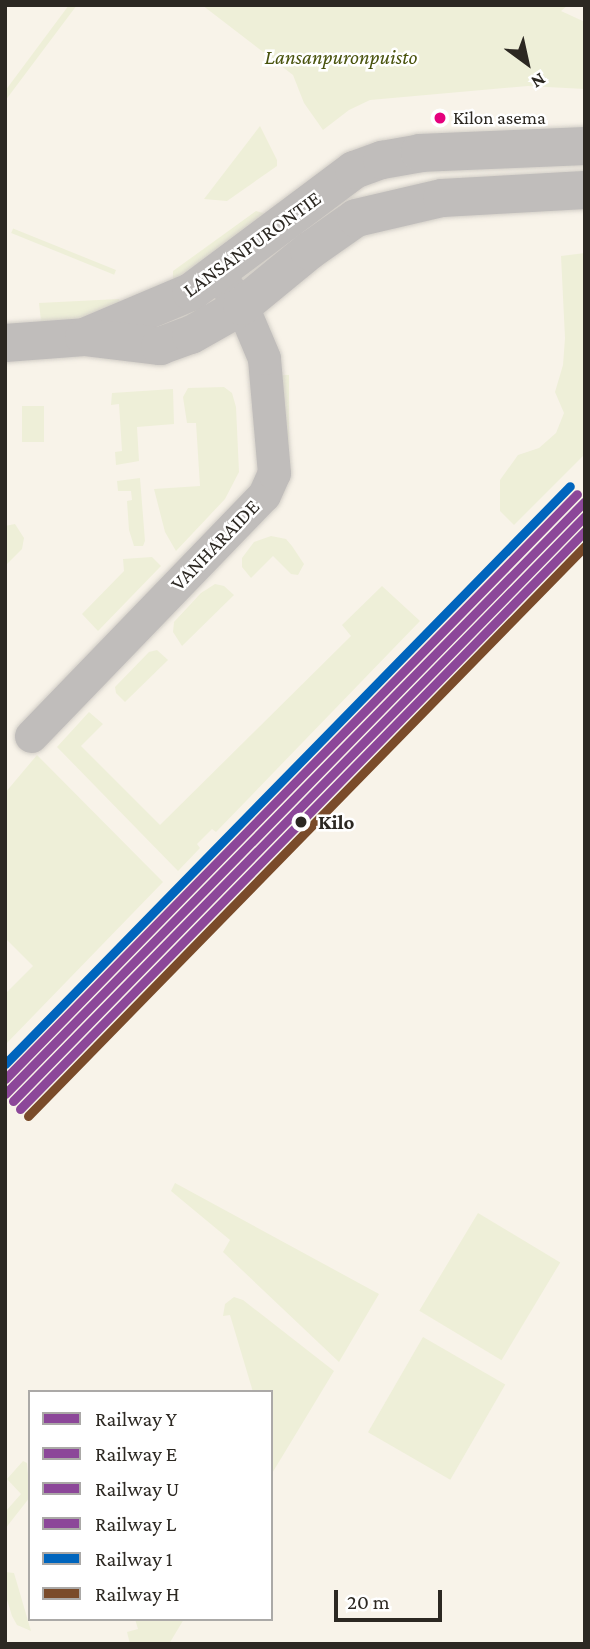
<!DOCTYPE html>
<style>
body{margin:0}
#map{position:relative;width:590px;height:1649px;overflow:hidden;background:#f8f3e9;font-family:"Crimson Pro",serif}
div>[style]{position:absolute}
[style*='--x']{left:calc(var(--x)*1px);top:calc(var(--y)*1px);width:calc(var(--w)*1px);rotate:calc(var(--a)*1deg)}
.green>*{inset:0;background:#eeefd8;transform-origin:0 0}
.roads{filter:drop-shadow(0 0 2px #d2cec7) drop-shadow(0 0 2px #d2cec7)}
.minor>*{height:33px;margin:-16.5px;padding:0 16.5px;transform-origin:16.5px;border-radius:16.5px;background:#c0bdbb}
.tertiary>*{height:38px;margin:-19px;padding:0 19px;transform-origin:19px;border-radius:19px;background:#c0bdbb}
.rail-1>*{height:9px;margin:-4.5px;padding:0 4.5px;transform-origin:4.5px;border-radius:4.5px;background:#8c4799}
.rail-2>*{height:9px;margin:-4.5px;padding:0 4.5px;transform-origin:4.5px;border-radius:4.5px;background:#8c4799}
.rail-3>*{height:9px;margin:-4.5px;padding:0 4.5px;transform-origin:4.5px;border-radius:4.5px;background:#8c4799}
.rail-4>*{height:9px;margin:-4.5px;padding:0 4.5px;transform-origin:4.5px;border-radius:4.5px;background:#8c4799}
.rail-5>*{height:9px;margin:-4.5px;padding:0 4.5px;transform-origin:4.5px;border-radius:4.5px;background:#0065bd}
.rail-6>*{height:9px;margin:-4.5px;padding:0 4.5px;transform-origin:4.5px;border-radius:4.5px;background:#7a4b2a}
.dots>*{width:19px;height:19px;translate:-50% -50%;box-sizing:border-box;border:4px solid #fff;border-radius:50%}
span{translate:-50% -50%;white-space:nowrap;text-align:center;line-height:1.15;-webkit-text-stroke:5px #fff;paint-order:stroke}
.bus-label{font-size:19px;color:#2c2822}
.left{translate:0 -50%;text-align:left}
.park-label{font-size:21px;color:#48520c;font-style:italic}
.street-label{font-size:21px;color:#2c2822}
.stop-label{font-size:21px;color:#2c2822;font-weight:700}
.frame{position:absolute;inset:0;border:7px solid #2c2822;pointer-events:none}
.legend{position:absolute;left:28px;top:1390px;width:245px;height:231px;box-sizing:border-box;background:#fff;border:2px solid #aba9a7;margin:0;padding:9px 12px;list-style:none;font-size:21px;color:#2c2822}
.legend li{display:flex;align-items:center;gap:14px;height:35px}
.legend b{width:35px;border:2px solid #aba9a7}
.north{position:absolute;left:492px;top:28px;width:70px;height:70px;-webkit-text-stroke:5px #fff;paint-order:stroke;rotate:147deg;font-size:19px;font-weight:700;line-height:28px;text-align:center;color:#2c2822}
.north::after{content:'';display:block;margin:auto;width:24px;height:32px;background:#2c2822;clip-path:polygon(50% 0,100% 100%,50% 72%,0 100%)}
.scale{position:absolute;left:334px;top:1590px;width:108px;height:32px;box-sizing:border-box;border:4px solid #2c2822;border-top:0;padding-left:9px;font-size:21px;line-height:24px;white-space:nowrap;color:#2c2822;-webkit-text-stroke:5px #fff;paint-order:stroke}
</style>
<div id="map">
<div class="green">
<div style="clip-path:polygon(69px 5px,77px 5px,5px 101px,5px 91px)"></div>
<div style="clip-path:polygon(202px 5px,568px 5px,561px 11px,585px 22px,585px 89px,528px 86px,370px 100px,349px 110px,323px 130px,304px 103px,293px 75px)"></div>
<div style="clip-path:polygon(260px 126px,277px 160px,277px 166px,227px 201px,204px 199px)"></div>
<div style="clip-path:polygon(256px 211px,266px 214px,176px 281px,173px 278px,173px 271px)"></div>
<div style="clip-path:polygon(585px 253px,585px 454px,514px 525px,500px 511px,500px 480px,518px 455px,539px 448px,556px 433px,564px 413px,555px 392px,563px 365px,565px 338px,561px 256px)"></div>
<div style="left:116px;top:270px;width:5px;height:111px;rotate:112deg"></div>
<div style="clip-path:polygon(119px 299px,122px 311px,92px 321px,41px 321px,39px 303px)"></div>
<div style="left:278px;top:375px;width:11px;height:104px"></div>
<div style="clip-path:polygon(224px 387px,232px 393px,236px 407px,239px 472px,225px 499px,176px 551px,165px 532px,154px 489px,200px 486px,196px 423px,187px 423px,183px 397px,188px 388px)"></div>
<div style="clip-path:polygon(173px 389px,174px 424px,137px 427px,139px 461px,116px 465px,115px 452px,122px 451px,119px 404px,111px 405px,112px 393px)"></div>
<div style="left:22px;top:406px;width:22px;height:36px"></div>
<div style="clip-path:polygon(140px 478px,145px 541px,143px 546px,134px 546px,129px 530px,127px 501px,132px 500px,131px 491px,118px 491px,117px 481px)"></div>
<div style="clip-path:polygon(15px 524px,24px 538px,22px 549px,5px 566px,5px 526px)"></div>
<div style="clip-path:polygon(271px 536px,286px 539px,292px 546px,304px 564px,298px 575px,291px 574px,273px 556px,251px 578px,242px 567px,242px 558px,254px 542px)"></div>
<div style="clip-path:polygon(152px 557px,161px 566px,98px 631px,82px 614px,124px 571px,123px 559px)"></div>
<div style="clip-path:polygon(215px 584px,224px 586px,234px 595px,182px 646px,173px 632px,174px 622px,201px 593px)"></div>
<div style="clip-path:polygon(382px 586px,420px 621px,216px 832px,212px 829px,197px 844px,200px 848px,178px 871px,57px 747px,89px 712px,103px 724px,81px 746px,160px 825px,351px 636px,342px 625px)"></div>
<div style="clip-path:polygon(157px 650px,168px 660px,125px 702px,116px 693px,115px 687px,149px 652px)"></div>
<div style="clip-path:polygon(37px 755px,163px 882px,5px 1045px,5px 994px,33px 966px,5px 938px,5px 793px)"></div>
<div style="clip-path:polygon(175px 1183px,379px 1294px,339px 1362px,223px 1252px,230px 1240px,171px 1191px)"></div>
<div style="left:478px;top:1213px;width:96px;height:114px;rotate:31deg"></div>
<div style="clip-path:polygon(234px 1297px,243px 1300px,334px 1371px,271px 1475px,271px 1392px,253px 1392px,230px 1315px,223px 1316px,225px 1304px)"></div>
<div style="left:423px;top:1337px;width:95px;height:110px;rotate:30deg"></div>
<div style="clip-path:polygon(23px 1461px,27px 1463px,30px 1497px,5px 1529px,5px 1512px,21px 1494px,7px 1479px)"></div>
<div style="clip-path:polygon(5px 1572px,14px 1573px,31px 1631px,17px 1625px,12px 1616px,5px 1593px)"></div>
<div style="clip-path:polygon(135px 1619px,184px 1619px,169px 1644px,130px 1644px,127px 1632px,138px 1629px)"></div>
</div>
<div class="roads">
<div class="minor">
<div style="--x:31;--y:736;--w:335;--a:-46"></div>
<div style="--x:264;--y:495;--w:24;--a:-66"></div>
<div style="--x:274;--y:473;--w:115;--a:-95"></div>
<div style="--x:264;--y:358;--w:56;--a:-112.9"></div>
<div style="--x:242;--y:306;--w:41;--a:-128"></div>
</div>
<div class="tertiary">
<div style="--x:89;--y:335;--w:111;--a:-22.9"></div>
<div style="--x:191;--y:292;--w:204;--a:-36.8"></div>
<div style="--x:354;--y:170;--w:30;--a:-20"></div>
<div style="--x:382;--y:160;--w:39;--a:-10"></div>
<div style="--x:420;--y:153;--w:165;--a:-2.4"></div>
<div style="--x:5;--y:343;--w:79;--a:-4.3"></div>
<div style="--x:84;--y:337;--w:77;--a:6.8"></div>
<div style="--x:160;--y:346;--w:33;--a:-20"></div>
<div style="--x:191;--y:335;--w:59;--a:-29.6"></div>
<div style="--x:242;--y:306;--w:87;--a:-39.4"></div>
<div style="--x:309;--y:251;--w:57;--a:-35.1"></div>
<div style="--x:356;--y:218;--w:88;--a:-13.1"></div>
<div style="--x:442;--y:198;--w:143;--a:-3.2"></div>
</div>
</div>
<div class="rail-1">
<div style="--x:5;--y:1094;--w:829;--a:-45.63"></div>
</div>
<div class="rail-2">
<div style="--x:13;--y:1101;--w:818;--a:-45.64"></div>
</div>
<div class="rail-3">
<div style="--x:5;--y:1079;--w:818;--a:-45.64"></div>
</div>
<div class="rail-4">
<div style="--x:20;--y:1109;--w:808;--a:-45.65"></div>
</div>
<div class="rail-5">
<div style="--x:5;--y:1064;--w:808;--a:-45.65"></div>
</div>
<div class="rail-6">
<div style="--x:28;--y:1116;--w:797;--a:-45.66"></div>
</div>
<div class="dots">
<div style="left:440px;top:118px;background:#e5007d"></div>
<div style="left:301px;top:822px;background:#2c2822"></div>
</div>
<div class="bus-label">
<span class="left" style="left:453px;top:118px">Kilon asema</span>
</div>
<div class="park-label">
<span style="left:341px;top:57px">Lansanpuronpuisto</span>
</div>
<div class="street-label">
<span style="left:252px;top:244px;rotate:-36deg">LANSANPURONTIE</span>
<span style="left:215px;top:545px;rotate:-46deg">VANHARAIDE</span>
</div>
<div class="stop-label">
<span class="left" style="left:318px;top:822px">Kilo</span>
</div>
<div class="frame"></div>
<ul class="legend">
<li><b style="height:9px;background:#8c4799"></b>Railway Y</li>
<li><b style="height:9px;background:#8c4799"></b>Railway E</li>
<li><b style="height:9px;background:#8c4799"></b>Railway U</li>
<li><b style="height:9px;background:#8c4799"></b>Railway L</li>
<li><b style="height:9px;background:#0065bd"></b>Railway 1</li>
<li><b style="height:9px;background:#7a4b2a"></b>Railway H</li>
</ul>
<div class="north">N</div>
<div class="scale">20 m</div>
</div>
